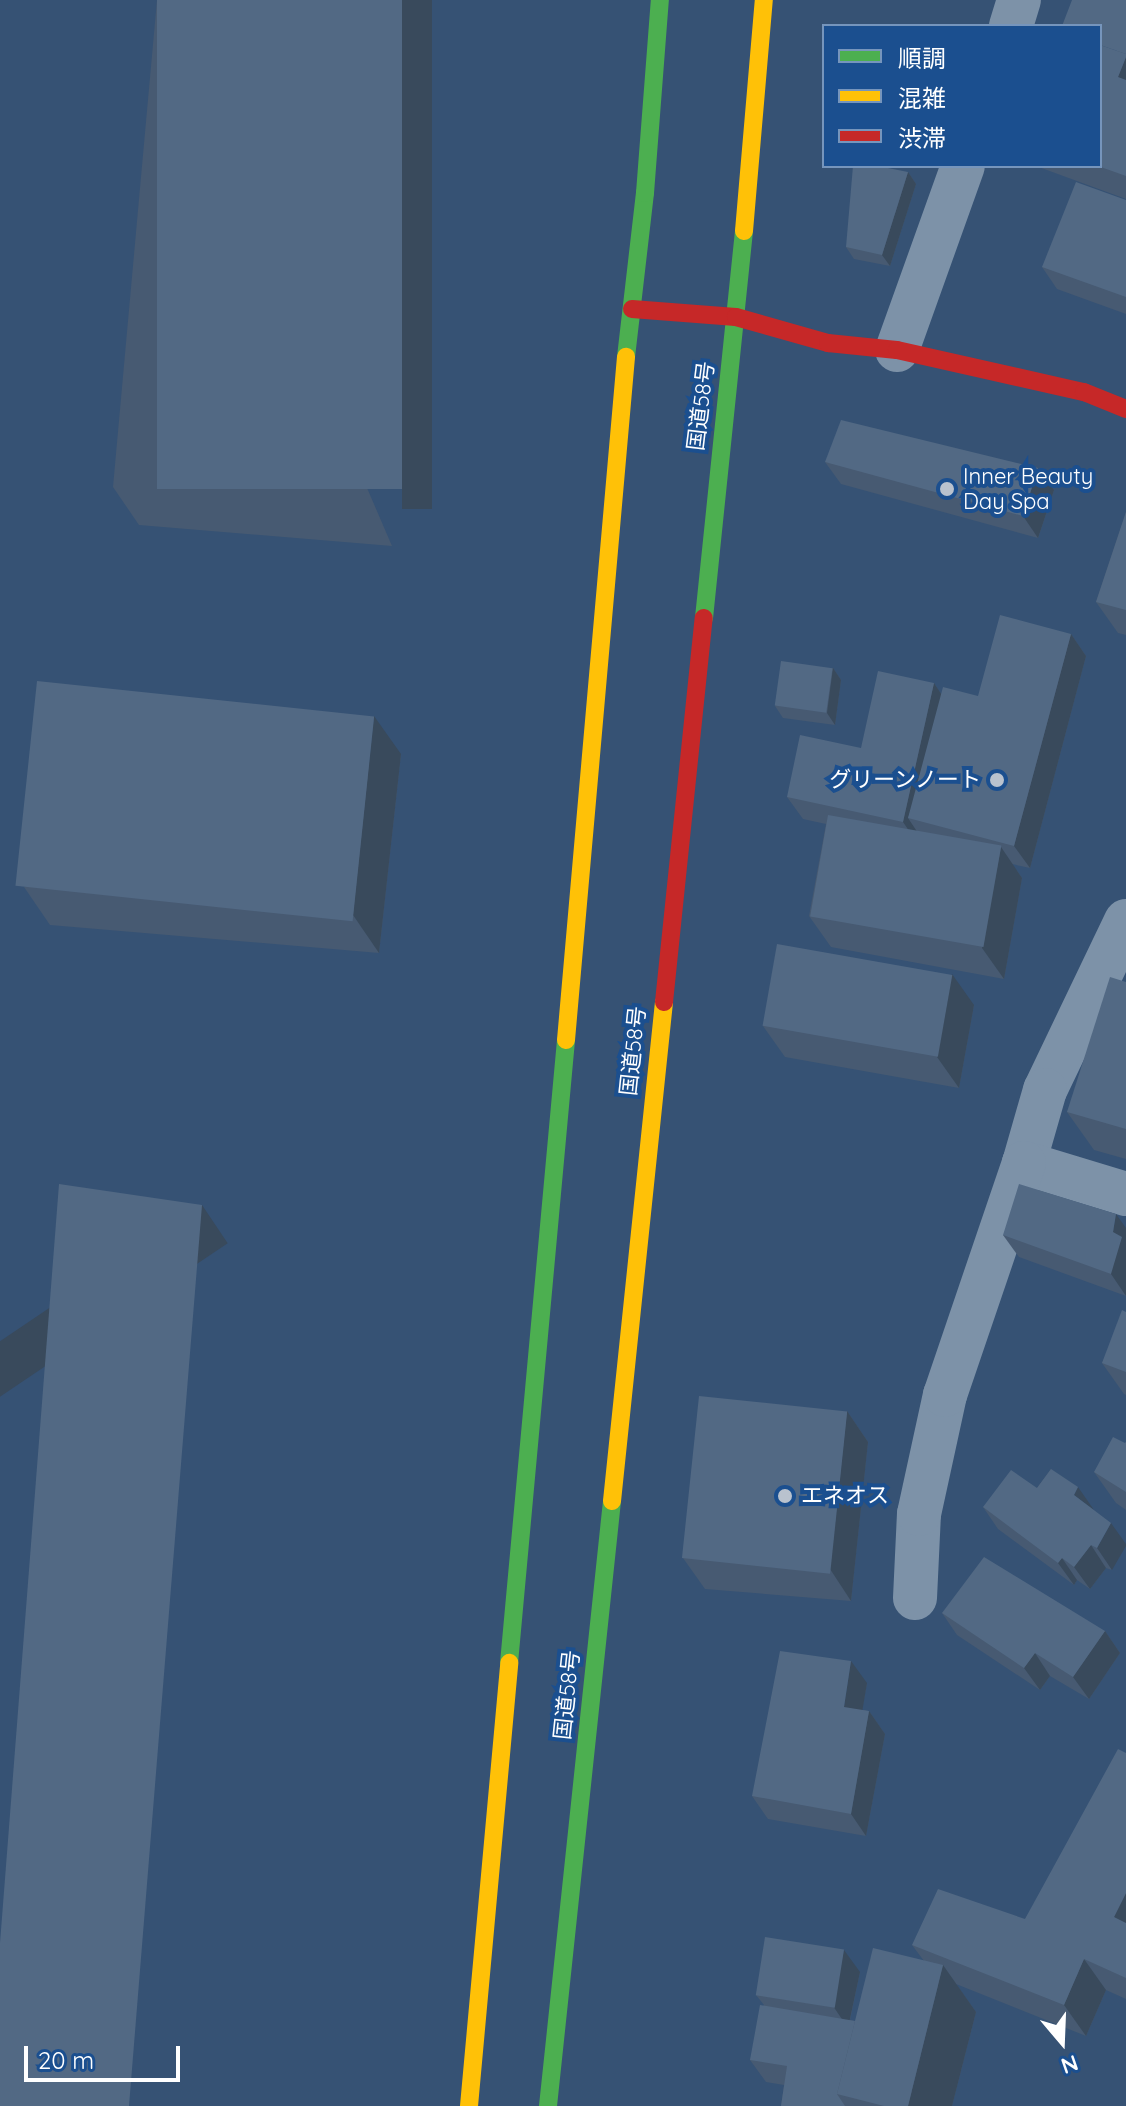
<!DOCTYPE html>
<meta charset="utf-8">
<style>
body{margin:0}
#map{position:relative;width:1126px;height:2106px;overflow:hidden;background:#365274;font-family:Quicksand,"Noto Sans JP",sans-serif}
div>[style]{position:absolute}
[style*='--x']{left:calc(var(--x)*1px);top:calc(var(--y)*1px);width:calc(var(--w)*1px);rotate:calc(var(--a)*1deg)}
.street>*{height:44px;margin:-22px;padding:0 22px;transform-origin:22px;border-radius:22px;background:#7d92a8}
.fast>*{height:18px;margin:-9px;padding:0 9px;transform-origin:9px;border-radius:9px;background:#4caf50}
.slow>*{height:18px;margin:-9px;padding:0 9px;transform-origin:9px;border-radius:9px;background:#ffc107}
.jam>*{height:18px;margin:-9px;padding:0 9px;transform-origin:9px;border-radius:9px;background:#c62828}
.wall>*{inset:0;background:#475a72}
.shaded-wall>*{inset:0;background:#394a5c;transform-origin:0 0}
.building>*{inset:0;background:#526984;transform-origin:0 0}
.dots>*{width:22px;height:22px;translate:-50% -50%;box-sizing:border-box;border:4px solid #1b4f8f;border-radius:50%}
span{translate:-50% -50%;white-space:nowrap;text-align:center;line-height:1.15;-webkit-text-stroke:8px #1b4f8f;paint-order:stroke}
.street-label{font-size:22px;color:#fff}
.poi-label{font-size:22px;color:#fff}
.left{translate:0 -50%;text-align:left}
.right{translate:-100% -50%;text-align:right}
.legend{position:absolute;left:822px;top:24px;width:280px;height:144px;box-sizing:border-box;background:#1b4f8f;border:2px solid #7695bc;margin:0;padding:10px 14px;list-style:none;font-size:24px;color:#fff}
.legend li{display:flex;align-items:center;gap:16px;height:40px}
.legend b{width:40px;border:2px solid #7695bc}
.north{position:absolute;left:1022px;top:2002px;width:80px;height:80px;-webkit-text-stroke:6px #1b4f8f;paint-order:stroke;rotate:161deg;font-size:22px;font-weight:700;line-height:32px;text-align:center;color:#fff}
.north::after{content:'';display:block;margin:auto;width:28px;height:36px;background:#fff;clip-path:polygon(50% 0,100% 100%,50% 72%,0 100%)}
.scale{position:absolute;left:24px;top:2046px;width:156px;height:36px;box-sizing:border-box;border:4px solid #fff;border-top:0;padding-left:10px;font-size:24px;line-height:28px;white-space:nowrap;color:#fff;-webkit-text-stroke:6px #1b4f8f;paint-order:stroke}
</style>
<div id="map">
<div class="street">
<div style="--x:1011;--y:26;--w:27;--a:-73"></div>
<div style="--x:897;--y:350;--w:195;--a:-70.3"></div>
<div style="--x:1126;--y:921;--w:187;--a:115.6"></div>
<div style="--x:1045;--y:1090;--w:76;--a:106"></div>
<div style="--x:1024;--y:1163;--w:107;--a:16.9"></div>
<div style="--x:915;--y:1598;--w:84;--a:-87.3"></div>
<div style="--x:919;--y:1514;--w:122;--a:-77.7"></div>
<div style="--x:945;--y:1395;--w:245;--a:-71.2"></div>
</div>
<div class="fast">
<div style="--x:626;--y:357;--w:165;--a:-83.4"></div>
<div style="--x:645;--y:193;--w:194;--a:-85.6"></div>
<div style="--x:704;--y:618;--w:389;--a:-84.1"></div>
<div style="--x:509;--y:1663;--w:626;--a:-84.77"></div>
<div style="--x:548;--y:2106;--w:608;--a:-83.96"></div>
</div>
<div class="slow">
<div style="--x:744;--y:231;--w:232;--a:-85.1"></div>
<div style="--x:566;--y:1040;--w:686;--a:-84.98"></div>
<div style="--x:612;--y:1501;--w:502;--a:-84.05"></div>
<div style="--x:469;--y:2106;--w:445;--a:-84.8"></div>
</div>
<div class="jam">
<div style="--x:632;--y:309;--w:104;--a:4.4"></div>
<div style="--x:736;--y:317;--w:96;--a:15.8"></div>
<div style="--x:828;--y:343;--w:69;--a:5.8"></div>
<div style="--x:897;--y:350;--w:192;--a:12.7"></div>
<div style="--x:1084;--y:392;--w:45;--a:22"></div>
<div style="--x:664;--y:1002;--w:386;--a:-84.1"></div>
</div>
<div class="wall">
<div style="clip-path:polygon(157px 0,392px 546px,139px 525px,113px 487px)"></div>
<div style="clip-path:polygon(1126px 0,1126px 199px,1036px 166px,1100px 166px)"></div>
<div style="clip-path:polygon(908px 172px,916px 184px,890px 266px,854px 259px,846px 247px)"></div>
<div style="clip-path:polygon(1126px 200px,1126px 314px,1057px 289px,1042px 267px)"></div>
<div style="clip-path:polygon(825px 462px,1038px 468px,1054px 490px,1038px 538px,841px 484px)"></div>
<div style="clip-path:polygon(1126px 512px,1126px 635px,1118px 633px,1096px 602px)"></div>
<div style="clip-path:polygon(1071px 634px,1086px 656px,1030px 868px,1012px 864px,1022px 878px,1004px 979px,831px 947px,809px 916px,826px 824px,803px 819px,787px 797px,861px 748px,934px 683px,941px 694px,978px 696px)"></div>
<div style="clip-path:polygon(833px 668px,841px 680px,835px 725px,783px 718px,775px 706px)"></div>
<div style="clip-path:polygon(401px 754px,379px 953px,50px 925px,24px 887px)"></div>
<div style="clip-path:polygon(1126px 982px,1126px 1159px,1094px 1150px,1067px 1112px)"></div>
<div style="clip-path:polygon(974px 1005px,959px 1088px,785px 1057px,763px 1026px)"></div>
<div style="clip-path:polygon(1126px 1228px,1126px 1296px,1019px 1257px,1003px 1235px)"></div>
<div style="clip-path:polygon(1126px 1312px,1126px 1395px,1124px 1394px,1102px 1363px)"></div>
<div style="clip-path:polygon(847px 1411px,868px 1442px,851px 1601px,705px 1589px,683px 1558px)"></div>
<div style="clip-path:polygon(1126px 1442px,1126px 1510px,1116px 1503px,1094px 1472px)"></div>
<div style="clip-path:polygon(1051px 1469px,1112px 1570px,1106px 1568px,1090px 1589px,1077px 1580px,1074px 1585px,998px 1529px,983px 1507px,1037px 1488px)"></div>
<div style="clip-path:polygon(942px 1613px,1105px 1631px,1120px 1653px,1089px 1699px,1050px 1676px,1040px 1690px,957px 1635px)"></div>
<div style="clip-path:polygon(867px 1683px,862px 1710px,869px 1711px,885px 1734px,866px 1836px,768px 1819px,752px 1796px)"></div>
<div style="clip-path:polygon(1126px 1753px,1126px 1999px,1106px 1990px,1086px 2036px,956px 1984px,976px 2012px,952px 2106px,781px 2106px,784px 2085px,766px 2082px,750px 2060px,764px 2005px,756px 1995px,860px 1972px,850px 2020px,855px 2021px,924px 1961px,912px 1945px,1025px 1919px)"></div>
</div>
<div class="shaded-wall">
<div style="left:402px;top:0;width:30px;height:509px"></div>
<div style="clip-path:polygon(1126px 57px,1126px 89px,1118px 77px)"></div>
<div style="clip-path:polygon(908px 172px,916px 184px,890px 266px,882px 255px)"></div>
<div style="clip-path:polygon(1038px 468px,1054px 490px,1038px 538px,1023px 516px)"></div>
<div style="clip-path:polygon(1071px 634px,1086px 656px,1030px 868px,1014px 846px)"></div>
<div style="clip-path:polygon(833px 668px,841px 680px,835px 725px,827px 713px)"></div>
<div style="clip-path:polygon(934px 683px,949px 706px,908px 818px,920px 836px,918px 844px,903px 822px)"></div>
<div style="clip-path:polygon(374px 716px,401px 754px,379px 953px,353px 915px)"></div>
<div style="clip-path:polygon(1001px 847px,1022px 878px,1004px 979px,982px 948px)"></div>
<div style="clip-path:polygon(952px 974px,974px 1005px,959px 1088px,937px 1057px)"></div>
<div style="left:202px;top:1205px;width:46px;height:904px;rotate:56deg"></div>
<div style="clip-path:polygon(1116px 1214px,1126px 1228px,1126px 1296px,1111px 1274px,1113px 1232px)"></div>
<div style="clip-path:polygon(847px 1411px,868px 1442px,851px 1601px,830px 1569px)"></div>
<div style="clip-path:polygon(1078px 1487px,1094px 1510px,1074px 1495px)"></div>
<div style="clip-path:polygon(1111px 1523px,1126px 1544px,1126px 1546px,1112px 1570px,1097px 1548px)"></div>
<div style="clip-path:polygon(1091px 1545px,1106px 1568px,1090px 1589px,1074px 1567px)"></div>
<div style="clip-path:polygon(1062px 1558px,1077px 1580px,1074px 1585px,1058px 1563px)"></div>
<div style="clip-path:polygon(1105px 1631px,1120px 1653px,1089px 1699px,1073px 1677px)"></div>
<div style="clip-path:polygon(1035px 1653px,1050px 1676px,1040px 1690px,1024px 1668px)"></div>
<div style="clip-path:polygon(851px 1661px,867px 1683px,859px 1730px,844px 1707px)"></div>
<div style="clip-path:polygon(869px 1711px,885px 1734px,866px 1836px,851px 1814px)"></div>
<div style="clip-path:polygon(1126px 1893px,1126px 1934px,1114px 1917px)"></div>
<div style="clip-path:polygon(844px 1950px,860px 1972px,848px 2028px,833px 2006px)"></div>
<div style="clip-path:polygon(1084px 1959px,1106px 1990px,1086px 2036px,1064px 2005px)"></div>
<div style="clip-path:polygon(943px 1965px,976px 2012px,952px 2106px,908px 2106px)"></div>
</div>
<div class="building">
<div style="left:157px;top:0;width:245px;height:489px"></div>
<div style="clip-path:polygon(1072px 0,1126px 0,1126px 54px,1100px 45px,1100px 26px,1062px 26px)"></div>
<div style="clip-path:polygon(1100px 45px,1126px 54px,1126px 57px,1118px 77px,1126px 80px,1126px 176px,1098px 166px,1100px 166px)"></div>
<div style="clip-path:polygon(853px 166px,878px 166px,908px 172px,882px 255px,846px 247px)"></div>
<div style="clip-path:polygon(1076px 182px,1126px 200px,1126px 297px,1042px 267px)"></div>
<div style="clip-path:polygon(841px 420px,1038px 468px,1023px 516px,825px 462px)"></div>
<div style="clip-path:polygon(1126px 512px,1126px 610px,1096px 602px)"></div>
<div style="clip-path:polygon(1000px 615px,1071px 634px,1014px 846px,908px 818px,943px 687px,978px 696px)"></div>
<div style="left:781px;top:661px;width:52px;height:45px;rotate:8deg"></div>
<div style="clip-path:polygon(878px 671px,934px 683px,903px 822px,787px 797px,800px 735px,861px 748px)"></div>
<div style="left:37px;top:681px;width:339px;height:206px;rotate:6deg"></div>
<div style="left:828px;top:815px;width:176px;height:103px;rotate:10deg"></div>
<div style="left:777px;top:944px;width:178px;height:83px;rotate:10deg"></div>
<div style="clip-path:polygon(1110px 977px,1126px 982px,1126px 1129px,1067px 1112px)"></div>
<div style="clip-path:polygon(59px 1184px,202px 1205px,129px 2106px,0 2106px,0 1943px)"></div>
<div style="clip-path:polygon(1019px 1184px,1116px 1214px,1113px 1232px,1122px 1237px,1111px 1274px,1003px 1235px)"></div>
<div style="clip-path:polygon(1122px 1310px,1126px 1312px,1126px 1372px,1102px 1363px)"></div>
<div style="left:699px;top:1396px;width:149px;height:163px;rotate:6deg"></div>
<div style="clip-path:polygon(1113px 1437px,1125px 1443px,1126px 1442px,1126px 1492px,1094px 1472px)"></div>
<div style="clip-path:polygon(1051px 1469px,1078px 1487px,1074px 1495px,1111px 1523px,1097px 1548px,1091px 1545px,1074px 1567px,1062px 1558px,1058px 1563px,983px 1507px,1011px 1470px,1037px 1488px)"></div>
<div style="clip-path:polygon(984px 1557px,1105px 1631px,1073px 1677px,1035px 1653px,1024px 1668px,942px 1613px)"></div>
<div style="clip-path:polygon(780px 1651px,851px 1661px,844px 1707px,869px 1711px,851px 1814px,752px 1796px)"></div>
<div style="clip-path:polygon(1118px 1749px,1126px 1753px,1126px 1893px,1114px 1917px,1126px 1923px,1126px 1978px,1084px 1959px,1064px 2005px,912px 1945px,938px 1889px,1025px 1919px)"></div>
<div style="left:765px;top:1937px;width:80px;height:59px;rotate:9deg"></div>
<div style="clip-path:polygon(873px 1948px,943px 1965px,908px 2106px,884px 2106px,837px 2094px)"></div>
<div style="clip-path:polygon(760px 2005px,855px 2021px,837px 2094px,845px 2106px,781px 2106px,787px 2066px,750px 2060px)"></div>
</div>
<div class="dots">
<div style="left:947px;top:489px;background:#b9c2ce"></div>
<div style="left:997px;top:780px;background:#b9c2ce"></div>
<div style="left:785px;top:1496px;background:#b9c2ce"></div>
</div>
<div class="street-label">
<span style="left:701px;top:406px;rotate:-83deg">国道58号</span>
<span style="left:633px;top:1051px;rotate:-84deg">国道58号</span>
<span style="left:567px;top:1695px;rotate:-84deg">国道58号</span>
</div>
<div class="poi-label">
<span class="left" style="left:963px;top:489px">Inner Beauty<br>Day Spa</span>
<span class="right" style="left:981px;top:780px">グリーンノート</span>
<span class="left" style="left:801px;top:1496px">エネオス</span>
</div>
<ul class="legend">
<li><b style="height:10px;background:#4caf50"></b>順調</li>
<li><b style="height:10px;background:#ffc107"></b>混雑</li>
<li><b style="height:10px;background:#c62828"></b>渋滞</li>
</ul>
<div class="north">N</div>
<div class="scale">20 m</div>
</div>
